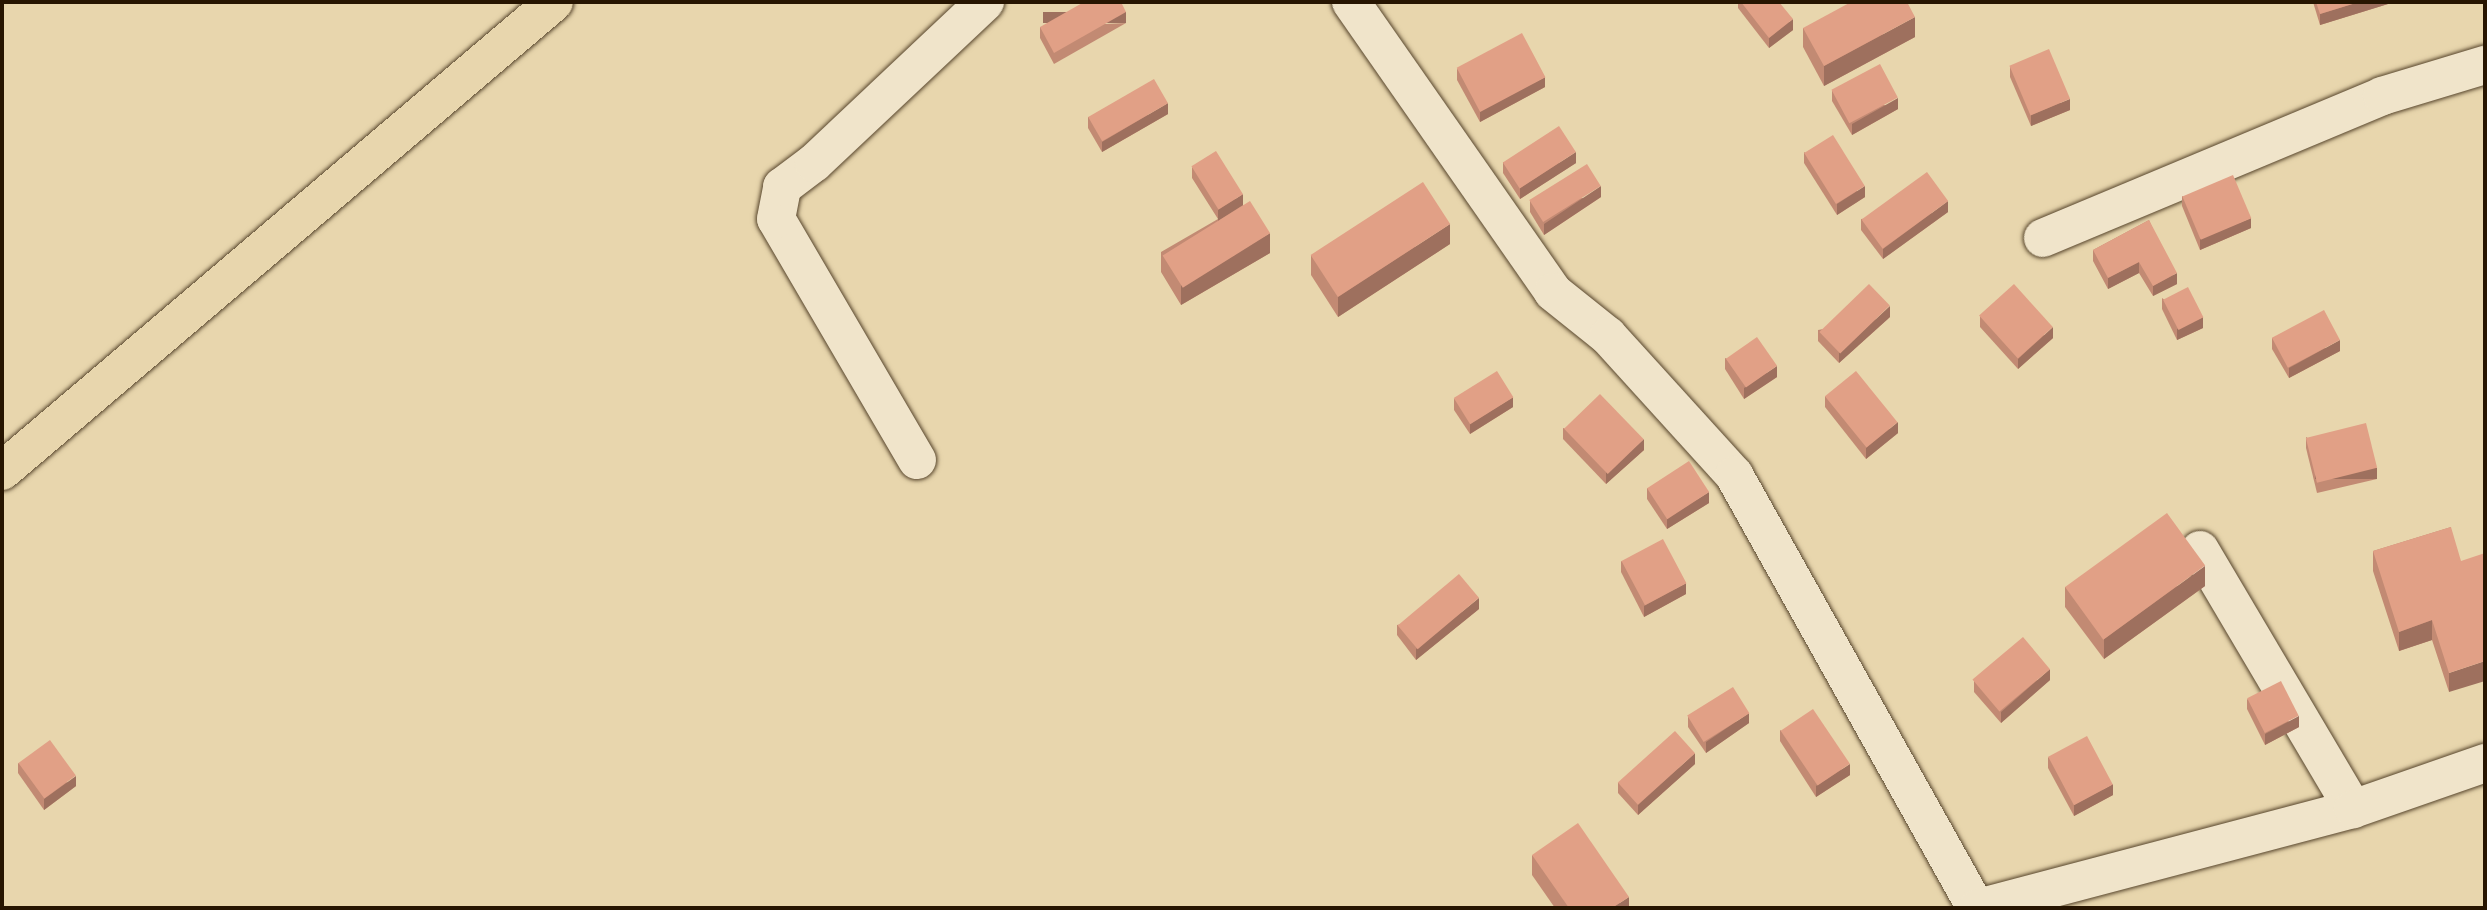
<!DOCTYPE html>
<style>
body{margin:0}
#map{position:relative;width:2487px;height:910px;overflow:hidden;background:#e8d6ad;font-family:"Old Standard TT",serif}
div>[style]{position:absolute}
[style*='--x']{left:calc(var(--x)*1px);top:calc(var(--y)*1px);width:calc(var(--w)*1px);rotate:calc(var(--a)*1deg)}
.roads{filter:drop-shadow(0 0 2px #57452c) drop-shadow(0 0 2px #57452c)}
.minor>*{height:38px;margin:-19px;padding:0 19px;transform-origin:19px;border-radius:19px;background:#f0e4ca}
.major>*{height:38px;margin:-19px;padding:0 19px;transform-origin:19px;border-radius:19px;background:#e8d6ad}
.wall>*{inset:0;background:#c28a73}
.shaded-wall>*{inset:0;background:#9e705e;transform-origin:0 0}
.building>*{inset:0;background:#e1a086;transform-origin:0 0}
span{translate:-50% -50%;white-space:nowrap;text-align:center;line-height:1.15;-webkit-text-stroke:5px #f0e4ca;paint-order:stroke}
.frame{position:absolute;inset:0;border:4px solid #271501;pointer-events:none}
</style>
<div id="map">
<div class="roads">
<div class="minor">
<div style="--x:1351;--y:2;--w:353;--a:55.1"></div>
<div style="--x:1553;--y:292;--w:70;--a:38.7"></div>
<div style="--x:1608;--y:336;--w:188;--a:47.8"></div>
<div style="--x:1734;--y:475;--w:496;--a:60.8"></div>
<div style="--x:2043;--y:238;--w:368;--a:-22.7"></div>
<div style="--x:2382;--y:96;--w:108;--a:-16.8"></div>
<div style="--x:917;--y:460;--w:279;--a:-120.3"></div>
<div style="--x:776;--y:219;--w:33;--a:-79"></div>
<div style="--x:782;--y:187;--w:40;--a:-37"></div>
<div style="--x:814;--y:163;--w:235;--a:-43.3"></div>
<div style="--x:2200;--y:550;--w:301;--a:59.4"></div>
<div style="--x:1978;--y:908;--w:388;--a:-14.8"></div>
<div style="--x:2353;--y:809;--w:140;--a:-19.2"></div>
</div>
<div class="major">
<div style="--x:2;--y:471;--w:724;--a:-40.35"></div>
</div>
</div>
<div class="wall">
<div style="clip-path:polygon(1738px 2px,1779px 2px,1793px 30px,1769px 48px,1738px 8px)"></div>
<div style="clip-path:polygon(2313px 2px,2388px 2px,2388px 4px,2320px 25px)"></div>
<div style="clip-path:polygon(1126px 23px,1054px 64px,1040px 38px,1040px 27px)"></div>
<div style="clip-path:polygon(1803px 28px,1915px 37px,1824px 86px,1803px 47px)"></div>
<div style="clip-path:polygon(2010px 66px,2070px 110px,2031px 126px,2010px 77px)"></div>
<div style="clip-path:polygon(1457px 69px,1545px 87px,1480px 122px,1457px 80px)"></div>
<div style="clip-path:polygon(1832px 90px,1898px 109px,1852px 135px,1832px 101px)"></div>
<div style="clip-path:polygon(1168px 114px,1102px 152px,1088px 128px,1088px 117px)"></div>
<div style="clip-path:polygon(1804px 152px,1865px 197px,1837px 215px,1804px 163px)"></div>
<div style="clip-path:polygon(1503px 162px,1576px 163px,1520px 199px,1503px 173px)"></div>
<div style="clip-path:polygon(1192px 167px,1243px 205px,1270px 253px,1181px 305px,1161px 272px,1161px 252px,1218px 219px,1192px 178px)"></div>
<div style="clip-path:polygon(2182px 196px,2251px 228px,2200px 250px,2182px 206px)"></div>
<div style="clip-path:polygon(1601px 197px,1544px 235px,1530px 212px,1530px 201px)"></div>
<div style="clip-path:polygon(1948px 212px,1883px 259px,1861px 230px,1861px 219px)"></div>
<div style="clip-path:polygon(2149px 220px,2177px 284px,2153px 296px,2139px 273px,2108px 289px,2093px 261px,2093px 250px)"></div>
<div style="clip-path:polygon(1450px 244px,1338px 317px,1311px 275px,1311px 255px)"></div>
<div style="clip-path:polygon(2162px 298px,2203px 328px,2177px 340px,2162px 309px)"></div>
<div style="clip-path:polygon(1980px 316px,2053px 338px,2018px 369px,1980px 327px)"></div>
<div style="clip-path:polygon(1890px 317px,1839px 363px,1818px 341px,1818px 330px)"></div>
<div style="clip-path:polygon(2272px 338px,2340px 351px,2289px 378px,2272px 349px)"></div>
<div style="clip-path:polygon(1725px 358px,1777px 377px,1744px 399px,1725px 369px)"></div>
<div style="clip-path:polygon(1825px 396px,1898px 433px,1866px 459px,1825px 407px)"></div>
<div style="clip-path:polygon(1454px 399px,1513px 407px,1470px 434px,1454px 410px)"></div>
<div style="clip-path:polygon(1563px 428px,1644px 450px,1606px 484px,1563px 439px)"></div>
<div style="clip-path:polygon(2306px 437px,2377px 479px,2317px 493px,2306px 448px)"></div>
<div style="clip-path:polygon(1647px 488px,1709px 503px,1667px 529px,1647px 499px)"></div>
<div style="clip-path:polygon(2451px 527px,2449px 692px,2432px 640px,2399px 651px,2373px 571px,2373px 551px)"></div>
<div style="clip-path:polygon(1621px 561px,1686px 594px,1644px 617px,1621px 572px)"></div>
<div style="clip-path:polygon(2205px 586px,2104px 659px,2065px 607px,2065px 587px)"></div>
<div style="clip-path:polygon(1479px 609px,1416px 660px,1397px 635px,1397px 625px)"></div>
<div style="clip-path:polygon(2050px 680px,2001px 723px,1974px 692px,1974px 681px)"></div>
<div style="clip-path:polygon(2247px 699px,2299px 727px,2265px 745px,2247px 709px)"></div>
<div style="clip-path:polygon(1688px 716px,1749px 723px,1706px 753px,1688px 727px)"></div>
<div style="clip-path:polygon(1780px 730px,1850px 775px,1816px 797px,1780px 741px)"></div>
<div style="clip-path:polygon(2048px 757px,2113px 795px,2074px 816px,2048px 768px)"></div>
<div style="clip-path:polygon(18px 763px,76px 786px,44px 810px,18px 773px)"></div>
<div style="clip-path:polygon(1695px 764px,1638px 815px,1618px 793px,1618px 783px)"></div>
<div style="clip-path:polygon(1532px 855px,1629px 908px,1555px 908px,1532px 875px)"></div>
</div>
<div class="shaded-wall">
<div style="clip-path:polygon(2359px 2px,2388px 2px,2388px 4px,2320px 25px,2320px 14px)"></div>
<div style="left:1126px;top:12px;width:11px;height:83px;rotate:90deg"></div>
<div style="clip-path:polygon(1915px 17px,1915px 37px,1824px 86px,1824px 66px)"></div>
<div style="clip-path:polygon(1793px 19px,1793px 30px,1769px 48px,1769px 38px)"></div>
<div style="clip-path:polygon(1545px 77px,1545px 87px,1480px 122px,1480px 111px)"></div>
<div style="clip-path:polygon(1898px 98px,1898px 109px,1852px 135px,1852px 124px)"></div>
<div style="clip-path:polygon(2070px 99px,2070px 110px,2031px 126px,2031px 115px)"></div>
<div style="clip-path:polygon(1168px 103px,1168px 114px,1102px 152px,1102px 142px)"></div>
<div style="clip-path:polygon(1576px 152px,1576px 163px,1520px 199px,1520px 188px)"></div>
<div style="clip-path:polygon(1601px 186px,1601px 197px,1544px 235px,1544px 224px)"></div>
<div style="clip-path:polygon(1865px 186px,1865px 197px,1837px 215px,1837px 204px)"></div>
<div style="clip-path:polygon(1243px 194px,1243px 205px,1218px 221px,1218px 210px)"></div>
<div style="clip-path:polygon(1948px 201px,1948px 212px,1883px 259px,1883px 249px)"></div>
<div style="clip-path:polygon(2251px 218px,2251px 228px,2200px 250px,2200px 239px)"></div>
<div style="clip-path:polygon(1450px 224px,1450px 244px,1338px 317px,1338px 297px)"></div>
<div style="clip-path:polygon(1270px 233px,1270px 253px,1181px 305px,1181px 285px)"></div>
<div style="clip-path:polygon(2139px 262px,2139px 273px,2108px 289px,2108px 278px)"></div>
<div style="clip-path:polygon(2177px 273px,2177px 284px,2153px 296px,2153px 286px)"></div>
<div style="clip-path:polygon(1890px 306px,1890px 317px,1839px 363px,1839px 353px)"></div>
<div style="clip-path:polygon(2203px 317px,2203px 328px,2177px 340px,2177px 329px)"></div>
<div style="clip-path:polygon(2053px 327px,2053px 338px,2018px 369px,2018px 359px)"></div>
<div style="clip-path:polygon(2340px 340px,2340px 351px,2289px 378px,2289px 368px)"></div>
<div style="clip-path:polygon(1777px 366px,1777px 377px,1744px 399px,1744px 388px)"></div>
<div style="clip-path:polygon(1513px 397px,1513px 407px,1470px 434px,1470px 424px)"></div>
<div style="clip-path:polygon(1898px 422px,1898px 433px,1866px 459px,1866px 448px)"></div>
<div style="clip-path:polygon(1644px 439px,1644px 450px,1606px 484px,1606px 473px)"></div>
<div style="left:2377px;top:468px;width:11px;height:62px;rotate:90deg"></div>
<div style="clip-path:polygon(1709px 492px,1709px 503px,1667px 529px,1667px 518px)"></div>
<div style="clip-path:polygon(2205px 566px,2205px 586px,2104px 659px,2104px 639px)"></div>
<div style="clip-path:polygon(1686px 583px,1686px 594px,1644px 617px,1644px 606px)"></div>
<div style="clip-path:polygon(1479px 598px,1479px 609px,1416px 660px,1416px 649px)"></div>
<div style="clip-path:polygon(2432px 620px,2432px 640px,2399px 651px,2399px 632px)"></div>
<div style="clip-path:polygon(2485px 661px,2485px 681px,2449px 692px,2449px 673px)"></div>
<div style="clip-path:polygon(2050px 669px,2050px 680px,2001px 723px,2001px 712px)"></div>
<div style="clip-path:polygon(1749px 713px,1749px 723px,1706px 753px,1706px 742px)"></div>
<div style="clip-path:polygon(2299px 716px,2299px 727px,2265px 745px,2265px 734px)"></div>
<div style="clip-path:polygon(1695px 753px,1695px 764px,1638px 815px,1638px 805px)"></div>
<div style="clip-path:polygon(1850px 764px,1850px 775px,1816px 797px,1816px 786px)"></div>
<div style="clip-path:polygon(76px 776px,76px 786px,44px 810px,44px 799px)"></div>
<div style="clip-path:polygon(2113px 784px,2113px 795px,2074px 816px,2074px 805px)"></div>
<div style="clip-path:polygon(1629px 897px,1629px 908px,1612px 908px)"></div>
</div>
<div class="building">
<div style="clip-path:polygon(1084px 2px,1121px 2px,1126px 12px,1054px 53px,1040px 27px)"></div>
<div style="clip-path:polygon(1741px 2px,1779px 2px,1793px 19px,1769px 38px)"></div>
<div style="clip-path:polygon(1851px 2px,1907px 2px,1915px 17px,1824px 66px,1803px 28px)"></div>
<div style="clip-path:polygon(2316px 2px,2359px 2px,2320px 14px)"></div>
<div style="left:1522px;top:33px;width:50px;height:74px;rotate:62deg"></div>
<div style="left:2049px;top:49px;width:54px;height:43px;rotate:67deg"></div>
<div style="left:1880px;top:64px;width:38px;height:55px;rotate:62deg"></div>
<div style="left:1154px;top:79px;width:28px;height:76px;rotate:60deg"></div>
<div style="left:1559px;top:126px;width:31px;height:67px;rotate:57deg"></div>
<div style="left:1833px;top:135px;width:60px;height:34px;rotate:58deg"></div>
<div style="left:1216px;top:151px;width:51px;height:29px;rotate:58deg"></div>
<div style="left:1587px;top:164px;width:26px;height:68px;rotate:58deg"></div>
<div style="left:1927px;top:172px;width:36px;height:81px;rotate:54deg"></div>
<div style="left:2233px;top:175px;width:47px;height:55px;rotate:67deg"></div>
<div style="left:1423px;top:182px;width:50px;height:134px;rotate:57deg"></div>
<div style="left:1250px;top:201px;width:38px;height:103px;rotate:58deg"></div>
<div style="clip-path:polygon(2149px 220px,2177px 273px,2153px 286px,2139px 262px,2108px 278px,2093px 250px)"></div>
<div style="left:1869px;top:284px;width:30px;height:69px;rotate:46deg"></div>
<div style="left:2014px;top:284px;width:58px;height:47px;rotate:48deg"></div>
<div style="left:2188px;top:287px;width:34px;height:28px;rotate:63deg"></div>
<div style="left:2324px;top:310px;width:34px;height:59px;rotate:62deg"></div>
<div style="left:1757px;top:337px;width:35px;height:38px;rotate:55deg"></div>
<div style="left:1497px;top:371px;width:31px;height:51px;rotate:58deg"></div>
<div style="left:1856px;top:371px;width:66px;height:40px;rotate:51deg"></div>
<div style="left:1600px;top:394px;width:63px;height:50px;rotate:46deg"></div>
<div style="left:2366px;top:423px;width:46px;height:62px;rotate:76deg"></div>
<div style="left:1689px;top:461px;width:37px;height:50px;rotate:57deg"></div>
<div style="left:2167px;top:513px;width:65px;height:126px;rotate:54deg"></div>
<div style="clip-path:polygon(2451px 527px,2461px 561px,2485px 553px,2485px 661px,2449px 673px,2432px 620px,2399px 632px,2373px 551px)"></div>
<div style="left:1663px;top:539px;width:50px;height:47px;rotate:62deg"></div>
<div style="left:1459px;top:574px;width:31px;height:80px;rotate:50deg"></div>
<div style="left:2023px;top:637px;width:42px;height:66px;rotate:50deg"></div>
<div style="left:2281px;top:681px;width:39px;height:38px;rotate:63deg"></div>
<div style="left:1733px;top:687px;width:31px;height:54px;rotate:58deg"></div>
<div style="left:1813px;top:709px;width:66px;height:39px;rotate:56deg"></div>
<div style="left:1675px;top:731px;width:30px;height:77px;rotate:48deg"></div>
<div style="left:2087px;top:736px;width:55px;height:44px;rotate:62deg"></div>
<div style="left:50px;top:740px;width:44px;height:39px;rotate:54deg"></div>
<div style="clip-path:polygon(1578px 823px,1629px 897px,1612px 908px,1569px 908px,1532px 855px)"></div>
</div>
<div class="frame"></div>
</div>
